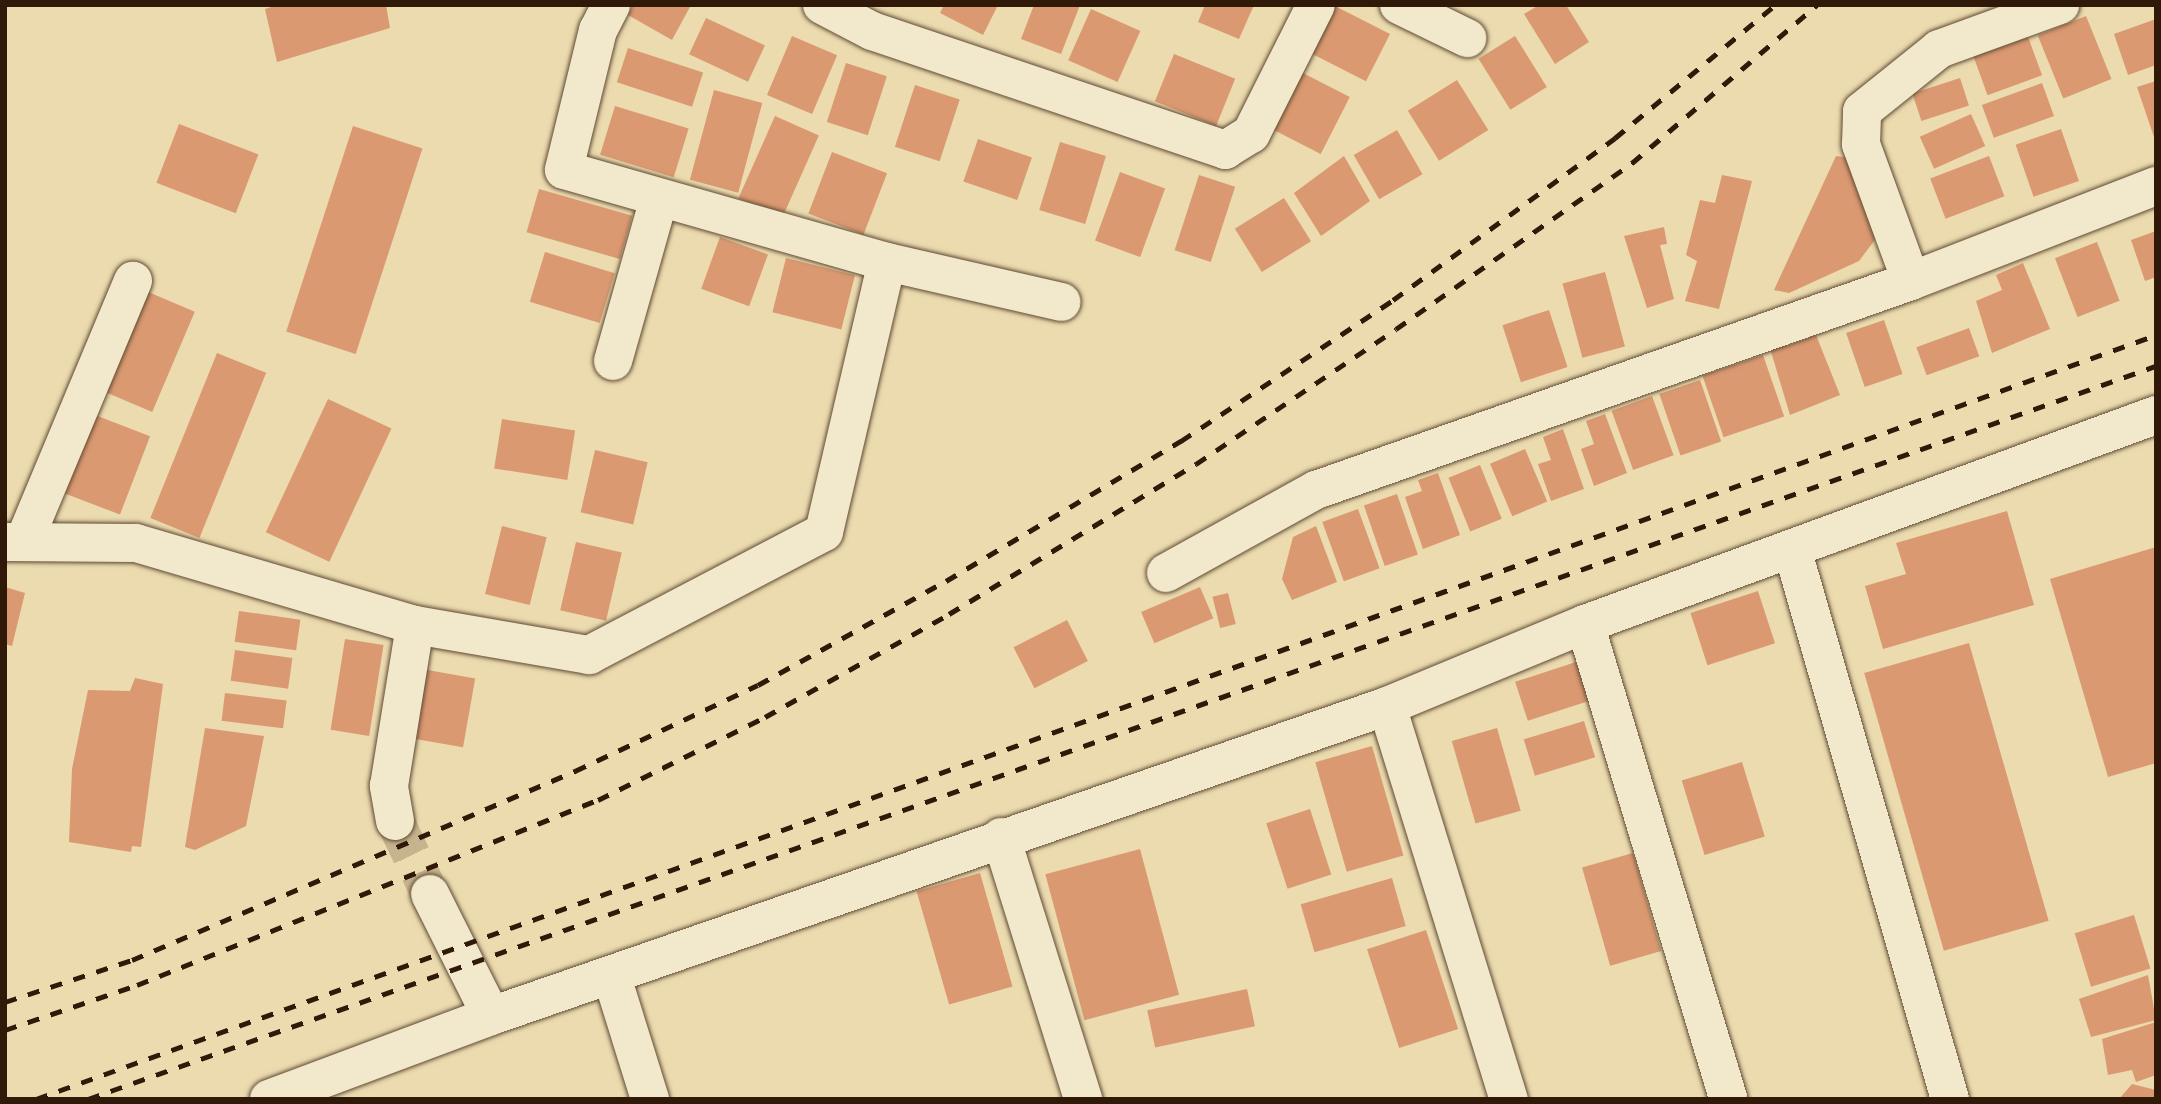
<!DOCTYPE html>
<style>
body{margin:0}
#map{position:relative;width:2161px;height:1104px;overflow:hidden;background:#ebdbaf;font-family:Cardo,serif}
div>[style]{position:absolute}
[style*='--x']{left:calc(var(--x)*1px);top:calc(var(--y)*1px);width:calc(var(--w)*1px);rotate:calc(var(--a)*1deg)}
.building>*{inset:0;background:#da9971;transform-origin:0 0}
.minor-tunnel>*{height:38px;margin-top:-19px;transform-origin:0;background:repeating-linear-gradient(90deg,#c6b48e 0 38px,transparent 0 57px)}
.roads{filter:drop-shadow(0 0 2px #604a33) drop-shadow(0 0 2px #604a33)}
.minor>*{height:38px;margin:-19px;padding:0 19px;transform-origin:19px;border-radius:19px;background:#f2e8cb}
.rail>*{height:5px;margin-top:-2.5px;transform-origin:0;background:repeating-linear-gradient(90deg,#31190a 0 12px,transparent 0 24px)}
span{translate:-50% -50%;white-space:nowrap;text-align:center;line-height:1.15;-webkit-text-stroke:5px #f2e8cb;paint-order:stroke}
.frame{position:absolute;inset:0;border:7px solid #31190a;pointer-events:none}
</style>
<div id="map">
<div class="building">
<div style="clip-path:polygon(278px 5px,386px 5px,390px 28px,277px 62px,265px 9px)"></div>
<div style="clip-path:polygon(633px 5px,691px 5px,672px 40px,628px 15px)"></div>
<div style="clip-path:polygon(944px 5px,998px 5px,983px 35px,940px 13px)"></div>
<div style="clip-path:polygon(1034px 5px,1080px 5px,1061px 54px,1021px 39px)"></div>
<div style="clip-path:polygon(1205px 5px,1254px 5px,1239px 39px,1198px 22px)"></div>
<div style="left:1333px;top:5px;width:64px;height:53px;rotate:27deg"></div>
<div style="clip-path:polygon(1539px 5px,1566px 5px,1589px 42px,1555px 64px,1524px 14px)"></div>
<div style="left:1091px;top:9px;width:54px;height:56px;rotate:24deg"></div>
<div style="left:2086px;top:16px;width:68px;height:52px;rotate:68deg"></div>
<div style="left:706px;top:18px;width:65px;height:40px;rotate:25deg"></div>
<div style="clip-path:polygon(2156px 19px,2156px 65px,2128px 75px,2114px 34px)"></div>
<div style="left:2027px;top:34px;width:44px;height:58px;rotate:70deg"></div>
<div style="left:792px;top:36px;width:49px;height:64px;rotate:23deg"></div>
<div style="left:1515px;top:36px;width:60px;height:43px;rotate:58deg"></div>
<div style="left:628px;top:48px;width:79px;height:36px;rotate:18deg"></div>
<div style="left:1174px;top:54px;width:66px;height:51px;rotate:22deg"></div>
<div style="left:846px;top:63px;width:43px;height:62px;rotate:18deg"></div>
<div style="left:1299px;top:71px;width:57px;height:64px;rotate:27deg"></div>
<div style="left:1960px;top:78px;width:29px;height:50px;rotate:72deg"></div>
<div style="left:1457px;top:80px;width:59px;height:58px;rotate:58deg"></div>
<div style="clip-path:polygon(2156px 81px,2156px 140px,2155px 140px,2137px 87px)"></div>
<div style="left:2042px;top:83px;width:35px;height:64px;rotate:70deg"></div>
<div style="left:915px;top:85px;width:47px;height:65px;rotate:18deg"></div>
<div style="left:714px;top:90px;width:50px;height:93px;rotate:15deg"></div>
<div style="left:615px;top:106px;width:77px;height:51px;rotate:17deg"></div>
<div style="left:1971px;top:114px;width:35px;height:56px;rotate:66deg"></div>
<div style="left:775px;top:116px;width:48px;height:90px;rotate:24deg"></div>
<div style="left:179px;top:124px;width:85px;height:63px;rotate:21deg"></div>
<div style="left:353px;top:126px;width:73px;height:216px;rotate:18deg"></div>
<div style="left:2061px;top:129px;width:55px;height:48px;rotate:71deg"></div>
<div style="left:1397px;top:130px;width:51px;height:50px;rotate:60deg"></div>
<div style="left:978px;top:139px;width:57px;height:45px;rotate:19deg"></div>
<div style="left:1060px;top:142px;width:48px;height:71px;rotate:17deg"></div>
<div style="left:832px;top:152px;width:59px;height:66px;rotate:21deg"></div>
<div style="clip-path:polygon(1344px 156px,1370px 201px,1321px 236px,1294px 193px)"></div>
<div style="clip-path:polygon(1836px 156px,1851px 158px,1877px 237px,1859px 261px,1789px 293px,1774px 290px)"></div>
<div style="left:1989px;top:156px;width:43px;height:63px;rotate:69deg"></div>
<div style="left:1120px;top:172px;width:48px;height:73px;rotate:20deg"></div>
<div style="left:1199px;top:175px;width:38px;height:79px;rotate:18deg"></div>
<div style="clip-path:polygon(1722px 175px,1752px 181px,1719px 309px,1685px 301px,1697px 261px,1686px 255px,1700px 200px,1715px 203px)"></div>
<div style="left:539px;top:189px;width:97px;height:45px;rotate:16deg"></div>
<div style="left:1284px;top:198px;width:51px;height:58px;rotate:58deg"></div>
<div style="clip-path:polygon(1664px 227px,1667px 244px,1660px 245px,1674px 299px,1647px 308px,1624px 236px)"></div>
<div style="clip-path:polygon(2156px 231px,2156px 277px,2145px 281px,2131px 240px)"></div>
<div style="left:720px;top:237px;width:51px;height:55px;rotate:20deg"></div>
<div style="left:2097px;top:242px;width:63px;height:45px;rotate:69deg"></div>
<div style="left:545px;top:252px;width:73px;height:52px;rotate:17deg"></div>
<div style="left:786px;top:258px;width:71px;height:56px;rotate:14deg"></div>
<div style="clip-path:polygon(2023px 263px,2050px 329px,1992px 353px,1976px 301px,2002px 290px,1996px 275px)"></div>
<div style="left:1605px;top:272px;width:77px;height:44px;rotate:75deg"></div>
<div style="left:146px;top:291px;width:53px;height:109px;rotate:23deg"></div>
<div style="left:1549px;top:310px;width:60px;height:49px;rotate:72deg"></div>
<div style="left:1884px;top:320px;width:57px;height:40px;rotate:71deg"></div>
<div style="left:1969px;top:328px;width:30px;height:56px;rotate:70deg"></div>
<div style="clip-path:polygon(1816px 335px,1840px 395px,1790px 415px,1769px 345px,1783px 340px,1787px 346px)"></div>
<div style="left:217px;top:353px;width:53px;height:178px;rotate:22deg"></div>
<div style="left:1763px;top:355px;width:65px;height:64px;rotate:71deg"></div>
<div style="left:1700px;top:380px;width:65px;height:43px;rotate:71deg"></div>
<div style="left:1652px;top:396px;width:63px;height:43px;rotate:70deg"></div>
<div style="left:328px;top:399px;width:70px;height:147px;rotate:25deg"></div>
<div style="clip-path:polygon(1605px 414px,1627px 473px,1594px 486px,1581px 449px,1594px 444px,1586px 421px)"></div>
<div style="left:95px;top:415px;width:59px;height:84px;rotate:21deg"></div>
<div style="left:502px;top:419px;width:74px;height:50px;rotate:9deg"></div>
<div style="clip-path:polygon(1563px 429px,1584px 489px,1551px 501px,1538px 464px,1551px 460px,1543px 437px)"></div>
<div style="left:1525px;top:449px;width:57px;height:38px;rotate:67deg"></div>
<div style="left:595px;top:450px;width:54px;height:64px;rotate:13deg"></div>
<div style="left:1480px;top:465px;width:58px;height:34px;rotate:68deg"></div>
<div style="clip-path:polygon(1438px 473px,1460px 535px,1423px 549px,1405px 497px,1422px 491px,1418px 480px)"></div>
<div style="left:1397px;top:494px;width:64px;height:35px;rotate:71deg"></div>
<div style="left:1358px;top:509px;width:63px;height:38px;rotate:70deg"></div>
<div style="clip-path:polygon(2007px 511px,2034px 605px,1883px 649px,1865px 586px,1906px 574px,1896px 543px)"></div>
<div style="left:502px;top:526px;width:46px;height:70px;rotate:14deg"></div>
<div style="clip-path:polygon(1316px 526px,1337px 582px,1292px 600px,1282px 579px,1293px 537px)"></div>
<div style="left:576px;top:542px;width:47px;height:70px;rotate:13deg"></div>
<div style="clip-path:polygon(2156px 547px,2156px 763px,2108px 777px,2050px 579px)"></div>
<div style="clip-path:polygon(5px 587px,25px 593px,12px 646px,5px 644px)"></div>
<div style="left:1200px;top:587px;width:34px;height:64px;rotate:67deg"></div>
<div style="left:1758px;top:591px;width:55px;height:71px;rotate:72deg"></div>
<div style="left:1228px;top:593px;width:32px;height:16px;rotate:76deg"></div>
<div style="left:239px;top:611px;width:62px;height:31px;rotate:8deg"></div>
<div style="left:1067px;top:620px;width:46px;height:60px;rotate:63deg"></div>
<div style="left:345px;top:639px;width:39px;height:92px;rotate:9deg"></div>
<div style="left:1969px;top:643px;width:289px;height:109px;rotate:74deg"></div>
<div style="left:235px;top:650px;width:58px;height:31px;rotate:8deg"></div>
<div style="left:1576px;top:662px;width:41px;height:64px;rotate:72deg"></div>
<div style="left:422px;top:669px;width:54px;height:70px;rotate:10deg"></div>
<div style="clip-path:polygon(135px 678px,163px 684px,141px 847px,132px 846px,131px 852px,69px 842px,72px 769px,88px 690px,130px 691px)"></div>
<div style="left:225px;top:693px;width:62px;height:28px;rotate:7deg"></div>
<div style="left:1584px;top:721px;width:38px;height:63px;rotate:73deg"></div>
<div style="clip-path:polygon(205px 728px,264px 736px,246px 826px,195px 850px,185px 847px)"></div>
<div style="left:1497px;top:728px;width:86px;height:47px;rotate:74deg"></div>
<div style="left:1372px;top:746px;width:114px;height:59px;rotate:74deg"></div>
<div style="left:1742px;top:762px;width:78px;height:63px;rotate:73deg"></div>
<div style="left:1310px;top:809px;width:69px;height:46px;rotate:72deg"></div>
<div style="left:1140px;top:849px;width:151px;height:98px;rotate:75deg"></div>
<div style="left:1633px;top:853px;width:102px;height:53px;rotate:74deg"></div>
<div style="left:980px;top:873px;width:118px;height:66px;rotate:74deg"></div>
<div style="left:1392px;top:878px;width:50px;height:95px;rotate:74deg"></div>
<div style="left:2134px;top:915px;width:56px;height:62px;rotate:73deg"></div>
<div style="left:1426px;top:930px;width:104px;height:62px;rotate:72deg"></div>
<div style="clip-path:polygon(2148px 975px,2156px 1020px,2091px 1037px,2079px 999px)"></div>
<div style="left:1247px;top:989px;width:38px;height:102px;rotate:78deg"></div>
<div style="clip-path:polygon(2156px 1022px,2156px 1075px,2136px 1082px,2132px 1070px,2108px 1075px,2102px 1039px)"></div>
<div style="clip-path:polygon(2132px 1084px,2156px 1090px,2156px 1099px,2119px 1099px)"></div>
</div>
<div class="minor-tunnel">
<div style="--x:395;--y:821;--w:81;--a:64.4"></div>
</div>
<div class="roads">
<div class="minor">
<div style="--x:611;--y:5;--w:28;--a:117"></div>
<div style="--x:598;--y:30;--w:144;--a:103.7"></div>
<div style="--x:564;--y:170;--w:336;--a:15.9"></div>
<div style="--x:887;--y:262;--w:179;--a:12.9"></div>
<div style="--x:822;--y:5;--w:56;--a:27.5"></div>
<div style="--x:872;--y:31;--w:373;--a:18.6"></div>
<div style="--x:1225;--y:150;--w:31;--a:-32"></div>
<div style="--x:1251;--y:134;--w:144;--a:-63.3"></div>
<div style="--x:1399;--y:5;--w:76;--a:25.9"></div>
<div style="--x:1911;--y:281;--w:146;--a:-110.1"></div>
<div style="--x:1861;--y:144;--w:33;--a:-88"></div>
<div style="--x:1862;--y:111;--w:99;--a:-38.8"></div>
<div style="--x:1939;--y:49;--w:129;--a:-20"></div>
<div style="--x:613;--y:361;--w:169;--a:-74.2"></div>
<div style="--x:25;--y:539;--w:280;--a:-67.3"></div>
<div style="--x:5;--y:542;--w:131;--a:0.4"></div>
<div style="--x:136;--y:543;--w:291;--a:16.4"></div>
<div style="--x:415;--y:625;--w:177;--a:9.8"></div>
<div style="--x:589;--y:655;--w:265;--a:-27.6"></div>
<div style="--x:824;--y:532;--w:277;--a:-76.9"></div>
<div style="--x:1793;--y:552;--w:569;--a:73.99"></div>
<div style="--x:1166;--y:573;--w:171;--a:-29"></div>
<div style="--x:1316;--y:490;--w:631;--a:-19.35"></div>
<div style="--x:1911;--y:281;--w:263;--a:-21.2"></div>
<div style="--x:1585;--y:624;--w:496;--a:73.2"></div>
<div style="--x:1387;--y:706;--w:412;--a:72.8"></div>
<div style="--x:395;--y:821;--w:36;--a:-100"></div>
<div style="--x:389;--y:786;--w:163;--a:-80.8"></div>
<div style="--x:1001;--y:837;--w:275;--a:72.6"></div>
<div style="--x:430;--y:894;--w:136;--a:63.4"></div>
<div style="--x:612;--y:977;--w:128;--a:72.7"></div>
<div style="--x:269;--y:1099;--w:237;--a:-20.5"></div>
<div style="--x:491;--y:1016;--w:948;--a:-19.08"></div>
<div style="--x:1387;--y:706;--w:214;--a:-22.5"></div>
<div style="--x:1585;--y:624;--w:608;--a:-20.1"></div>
</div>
</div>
<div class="rail">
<div style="--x:5;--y:1002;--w:134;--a:-18.3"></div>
<div style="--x:132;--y:960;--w:482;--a:-23.1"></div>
<div style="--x:575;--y:771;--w:202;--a:-25.2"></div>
<div style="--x:758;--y:685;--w:215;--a:-29"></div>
<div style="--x:946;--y:581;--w:274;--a:-30.8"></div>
<div style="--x:1181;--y:441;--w:255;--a:-33.6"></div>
<div style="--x:1393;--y:300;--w:275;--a:-36.1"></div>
<div style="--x:1615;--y:138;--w:208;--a:-39.7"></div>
<div style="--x:5;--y:1030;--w:139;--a:-18.8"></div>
<div style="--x:137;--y:985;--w:497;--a:-21.9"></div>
<div style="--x:598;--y:800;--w:186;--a:-26.4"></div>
<div style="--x:765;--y:717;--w:211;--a:-29.2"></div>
<div style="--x:949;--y:614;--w:289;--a:-31.3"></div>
<div style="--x:1196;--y:464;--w:241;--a:-34"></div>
<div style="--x:1396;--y:329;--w:289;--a:-35.1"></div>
<div style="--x:1632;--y:163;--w:243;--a:-40.5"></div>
<div style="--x:36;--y:1099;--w:2253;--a:-19.82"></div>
<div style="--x:88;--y:1099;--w:2194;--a:-19.52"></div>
</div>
<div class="frame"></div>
</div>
